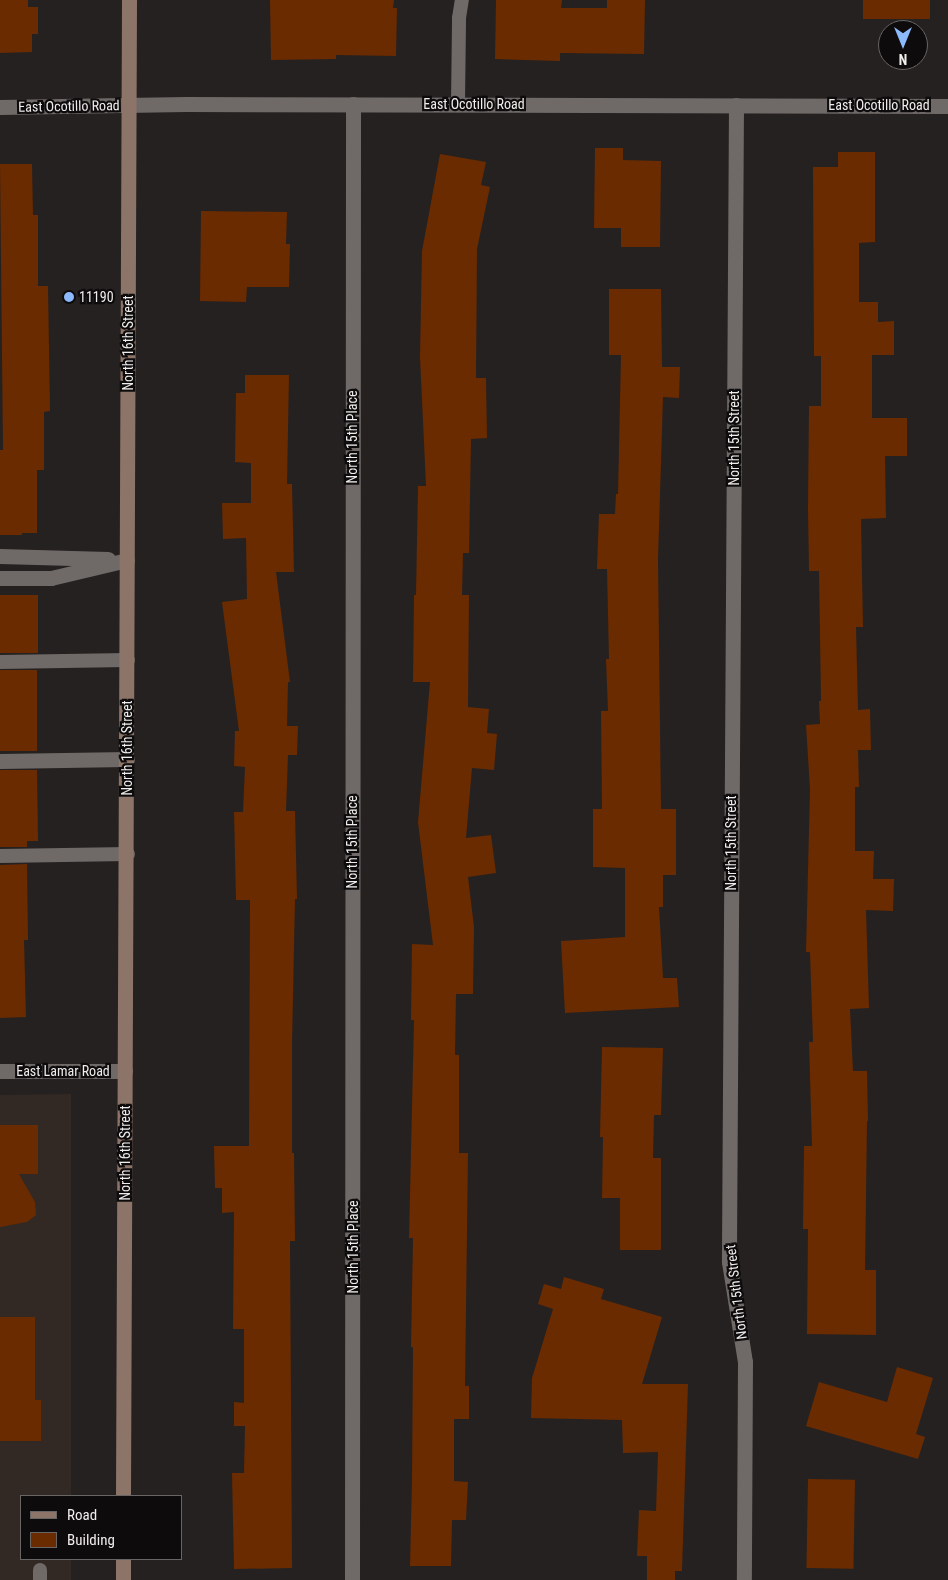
<!DOCTYPE html>
<style>
body{margin:0}
#map{position:relative;width:948px;height:1580px;overflow:hidden;background:#252120;font-family:"Roboto Condensed",sans-serif}
div>[style]{position:absolute}
[style*='--x']{left:calc(var(--x)*1px);top:calc(var(--y)*1px);width:calc(var(--w)*1px);rotate:calc(var(--a)*1deg)}
.built>*{inset:0;background:#322824}
.building>*{inset:0;background:#6a2b00;transform-origin:0 0}
.service>*{height:14px;margin:-7px;padding:0 7px;transform-origin:7px;border-radius:7px;background:#6f6a68}
.minor>*{height:15px;margin:-7.5px;padding:0 7.5px;transform-origin:7.5px;border-radius:7.5px;background:#6f6a68}
.secondary>*{height:15px;margin:-7.5px;padding:0 7.5px;transform-origin:7.5px;border-radius:7.5px;background:#8d7468}
.dots>*{width:14px;height:14px;translate:-50% -50%;box-sizing:border-box;border:2px solid #0d0b0b;border-radius:50%}
span{translate:-50% -50%;white-space:nowrap;text-align:center;line-height:1.15;-webkit-text-stroke:4.5px #0d0b0b;paint-order:stroke}
.street-label{font-size:14px;color:#f0edec}
.poi-label{font-size:14px;color:#f0edec}
.left{translate:0 -50%;text-align:left}
.legend{position:absolute;left:20px;top:1495px;width:162px;height:65px;box-sizing:border-box;background:#0d0b0b;border:1px solid #686565;margin:0;padding:6px 9px;list-style:none;font-size:15px;color:#f0edec}
.legend li{display:flex;align-items:center;gap:10px;height:25px}
.legend b{width:25px;border:1px solid #686565}
.north{position:absolute;left:878px;top:20px;width:50px;height:50px;box-sizing:border-box;background:#0d0b0b;border:1px solid #686565;border-radius:50%;rotate:180deg;font-size:14px;font-weight:700;line-height:20px;text-align:center;color:#f0edec}
.north::after{content:'';display:block;margin:auto;width:18px;height:22px;background:#8cb9fc;clip-path:polygon(50% 0,100% 100%,50% 72%,0 100%)}
</style>
<div id="map">
<div class="built">
<div style="clip-path:polygon(71px 1094px,71px 1496px,21px 1496px,21px 1559px,71px 1559px,71px 1580px,0 1580px,0 1095px)"></div>
</div>
<div class="building">
<div style="clip-path:polygon(0 0,28px 0,28px 7px,38px 7px,38px 34px,32px 34px,32px 52px,0 53px)"></div>
<div style="clip-path:polygon(270px 0,394px 0,393px 8px,397px 8px,396px 56px,336px 55px,336px 59px,271px 60px)"></div>
<div style="clip-path:polygon(496px 0,562px 0,561px 8px,607px 8px,607px 0,645px 0,644px 54px,560px 53px,560px 61px,495px 59px)"></div>
<div style="left:863px;top:0;width:67px;height:19px"></div>
<div style="clip-path:polygon(595px 148px,623px 148px,623px 160px,661px 161px,660px 247px,621px 247px,621px 228px,594px 228px)"></div>
<div style="clip-path:polygon(838px 152px,875px 152px,875px 242px,859px 243px,859px 302px,878px 302px,878px 322px,894px 321px,894px 355px,872px 355px,872px 418px,907px 418px,907px 456px,885px 456px,886px 518px,861px 519px,863px 627px,856px 627px,858px 710px,870px 709px,871px 750px,858px 750px,859px 787px,855px 787px,855px 851px,874px 851px,873px 879px,894px 879px,893px 911px,866px 910px,869px 1008px,850px 1009px,853px 1071px,867px 1071px,868px 1121px,867px 1121px,865px 1270px,876px 1270px,876px 1335px,807px 1334px,808px 1229px,803px 1229px,804px 1146px,812px 1146px,809px 1042px,813px 1042px,810px 952px,806px 952px,810px 789px,806px 725px,820px 724px,819px 701px,821px 701px,819px 571px,809px 571px,808px 508px,809px 406px,821px 406px,821px 356px,814px 356px,813px 167px,838px 167px)"></div>
<div style="clip-path:polygon(440px 154px,486px 162px,481px 185px,490px 187px,477px 249px,476px 378px,486px 378px,487px 438px,471px 439px,469px 553px,463px 553px,462px 595px,469px 595px,468px 707px,489px 709px,487px 733px,497px 734px,494px 770px,472px 768px,466px 838px,491px 835px,496px 873px,468px 877px,474px 927px,473px 994px,456px 994px,455px 1055px,459px 1055px,459px 1153px,468px 1153px,465px 1386px,469px 1386px,469px 1419px,454px 1419px,454px 1481px,468px 1482px,466px 1520px,452px 1520px,451px 1566px,410px 1566px,412px 1480px,413px 1347px,411px 1347px,413px 1238px,409px 1238px,414px 1020px,411px 1020px,412px 944px,433px 945px,418px 822px,430px 682px,413px 682px,414px 595px,416px 595px,418px 486px,426px 486px,420px 357px,422px 251px)"></div>
<div style="clip-path:polygon(0 164px,32px 164px,33px 215px,38px 215px,38px 286px,48px 286px,50px 411px,44px 412px,44px 470px,37px 470px,37px 533px,22px 533px,22px 535px,0 535px,0 450px,3px 450px)"></div>
<div style="clip-path:polygon(201px 211px,287px 212px,286px 244px,290px 244px,289px 287px,247px 287px,246px 302px,200px 301px)"></div>
<div style="clip-path:polygon(609px 289px,661px 289px,662px 367px,680px 367px,679px 398px,663px 397px,658px 560px,661px 809px,676px 809px,676px 875px,663px 875px,663px 907px,659px 907px,663px 978px,677px 978px,679px 1007px,565px 1013px,561px 941px,625px 937px,625px 868px,593px 867px,593px 809px,602px 809px,601px 711px,608px 711px,606px 659px,609px 659px,607px 569px,597px 569px,599px 514px,615px 514px,616px 494px,618px 494px,621px 355px,609px 355px)"></div>
<div style="clip-path:polygon(245px 375px,289px 375px,287px 484px,292px 484px,294px 572px,276px 572px,290px 682px,288px 682px,287px 726px,298px 726px,297px 755px,288px 755px,286px 811px,295px 811px,297px 899px,295px 899px,292px 1045px,292px 1153px,294px 1153px,295px 1241px,290px 1241px,292px 1568px,234px 1569px,232px 1473px,244px 1473px,245px 1426px,234px 1426px,234px 1402px,244px 1403px,244px 1329px,233px 1329px,234px 1212px,222px 1213px,222px 1188px,215px 1188px,214px 1146px,249px 1146px,250px 900px,236px 900px,234px 812px,243px 812px,245px 767px,234px 766px,235px 731px,239px 731px,222px 602px,247px 599px,246px 538px,223px 539px,222px 503px,251px 503px,251px 463px,235px 462px,236px 393px,245px 393px)"></div>
<div style="left:0;top:595px;width:38px;height:58px"></div>
<div style="left:37px;top:670px;width:81px;height:37px;rotate:90deg"></div>
<div style="clip-path:polygon(0 770px,37px 770px,38px 841px,27px 841px,27px 847px,0 847px)"></div>
<div style="clip-path:polygon(27px 864px,28px 940px,24px 940px,26px 1017px,0 1018px,0 865px)"></div>
<div style="clip-path:polygon(602px 1047px,663px 1048px,661px 1115px,654px 1115px,653px 1158px,661px 1158px,661px 1250px,620px 1250px,620px 1198px,602px 1198px,603px 1137px,600px 1137px)"></div>
<div style="clip-path:polygon(0 1125px,38px 1125px,38px 1174px,19px 1174px,35px 1202px,36px 1215px,27px 1222px,0 1227px)"></div>
<div style="clip-path:polygon(564px 1277px,604px 1289px,601px 1299px,662px 1317px,642px 1384px,688px 1384px,682px 1571px,675px 1571px,675px 1580px,647px 1580px,647px 1556px,637px 1556px,639px 1510px,656px 1511px,658px 1452px,623px 1453px,622px 1420px,531px 1418px,532px 1378px,553px 1309px,538px 1304px,544px 1284px,561px 1289px)"></div>
<div style="clip-path:polygon(0 1317px,35px 1317px,35px 1400px,41px 1400px,41px 1441px,0 1441px)"></div>
<div style="clip-path:polygon(897px 1367px,933px 1378px,916px 1434px,925px 1437px,918px 1459px,806px 1426px,819px 1382px,887px 1402px)"></div>
<div style="left:808px;top:1479px;width:47px;height:89px;rotate:1deg"></div>
</div>
<div class="service">
<div style="--x:458;--y:104;--w:86;--a:-89.3"></div>
<div style="--x:459;--y:18;--w:18;--a:-81"></div>
<div style="--x:0;--y:662;--w:128;--a:-0.9"></div>
<div style="--x:0;--y:856;--w:128;--a:-0.9"></div>
<div style="--x:40;--y:1580;--w:10;--a:-90"></div>
</div>
<div class="minor">
<div style="--x:736;--y:105;--w:1157;--a:90.35"></div>
<div style="--x:729;--y:1262;--w:101;--a:80.9"></div>
<div style="--x:745;--y:1362;--w:218;--a:90.3"></div>
<div style="--x:0;--y:107;--w:186;--a:-0.9"></div>
<div style="--x:186;--y:104;--w:762;--a:0.15"></div>
<div style="--x:0;--y:556;--w:108;--a:1.6"></div>
<div style="--x:0;--y:578;--w:51;--a:0"></div>
<div style="--x:51;--y:578;--w:78;--a:-13.3"></div>
<div style="--x:0;--y:761;--w:127;--a:-0.9"></div>
<div style="--x:0;--y:1071;--w:125;--a:0"></div>
<div style="--x:352;--y:1580;--w:1476;--a:-89.96"></div>
</div>
<div class="secondary">
<div style="--x:123;--y:1496;--w:1496;--a:-89.77"></div>
<div style="--x:123;--y:1580;--w:21;--a:-90"></div>
</div>
<div class="dots">
<div style="left:69px;top:297px;background:#8cb9fc"></div>
</div>
<div class="street-label">
<span style="left:474px;top:104px">East Ocotillo Road</span>
<span style="left:879px;top:105px">East Ocotillo Road</span>
<span style="left:69px;top:106px;rotate:-1deg">East Ocotillo Road</span>
<span style="left:128px;top:343px;rotate:-90deg">North 16th Street</span>
<span style="left:352px;top:437px;rotate:-90deg">North 15th Place</span>
<span style="left:734px;top:438px;rotate:-90deg">North 15th Street</span>
<span style="left:127px;top:748px;rotate:-90deg">North 16th Street</span>
<span style="left:352px;top:842px;rotate:-90deg">North 15th Place</span>
<span style="left:731px;top:843px;rotate:-90deg">North 15th Street</span>
<span style="left:63px;top:1071px">East Lamar Road</span>
<span style="left:125px;top:1153px;rotate:-90deg">North 16th Street</span>
<span style="left:353px;top:1247px;rotate:-90deg">North 15th Place</span>
<span style="left:736px;top:1292px;rotate:-97deg">North 15th Street</span>
</div>
<div class="poi-label">
<span class="left" style="left:79px;top:297px">11190</span>
</div>
<ul class="legend">
<li><b style="height:6px;background:#8d7468"></b>Road</li>
<li><b style="height:14px;background:#6a2b00"></b>Building</li>
</ul>
<div class="north">N</div>
</div>
